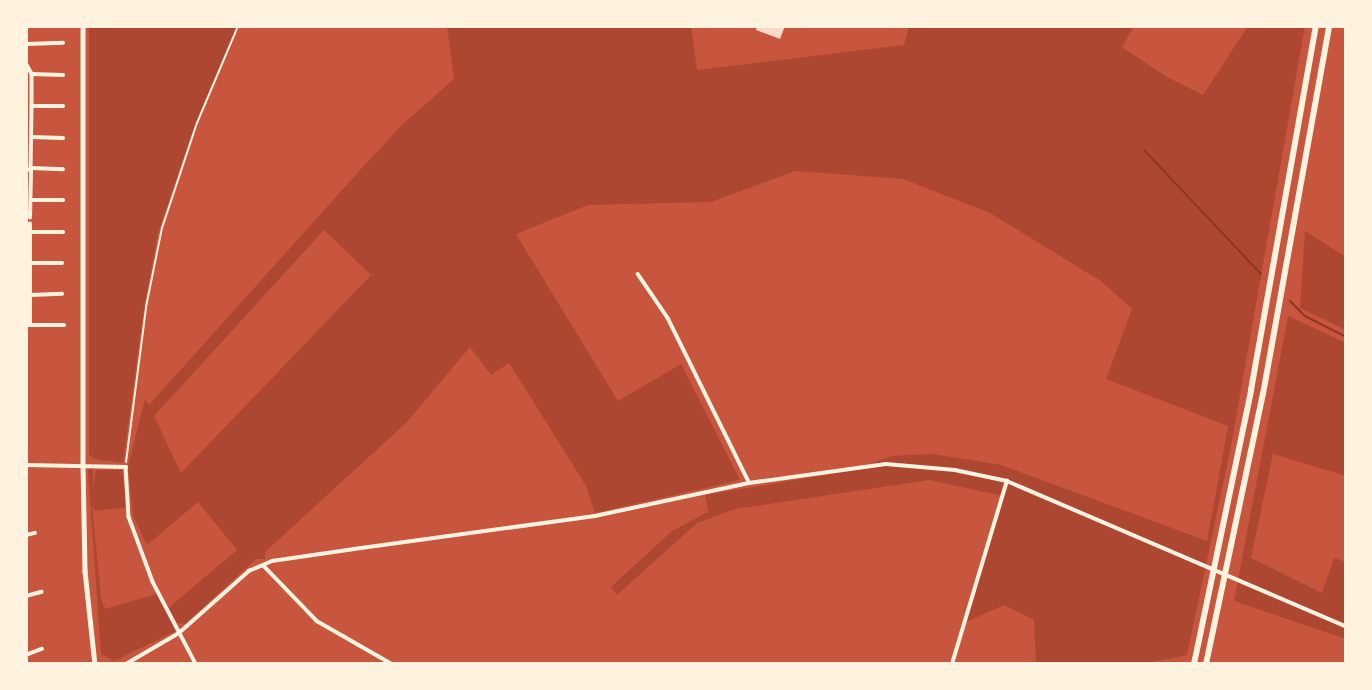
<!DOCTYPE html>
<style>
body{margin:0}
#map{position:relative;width:1372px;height:690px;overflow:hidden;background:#c8553d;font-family:Commissioner,sans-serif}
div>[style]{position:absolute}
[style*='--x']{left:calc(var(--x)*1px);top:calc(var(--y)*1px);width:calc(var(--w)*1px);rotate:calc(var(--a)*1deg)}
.green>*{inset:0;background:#ae4732}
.stream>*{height:2px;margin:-1px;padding:0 1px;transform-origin:1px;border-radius:1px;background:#8f3625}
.building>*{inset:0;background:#f7dbc8}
.path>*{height:2px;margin:-1px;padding:0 1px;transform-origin:1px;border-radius:1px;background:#fff3e0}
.minor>*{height:3.5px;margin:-1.75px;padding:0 1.75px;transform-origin:1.75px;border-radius:1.75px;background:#fff3e0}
.secondary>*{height:4.5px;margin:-2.25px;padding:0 2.25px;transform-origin:2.25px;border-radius:2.25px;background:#fff3e0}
.motorway>*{height:6px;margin:-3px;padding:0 3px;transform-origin:3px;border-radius:3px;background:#fff3e0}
span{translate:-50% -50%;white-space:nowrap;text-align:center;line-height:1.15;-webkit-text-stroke:5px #fff3e0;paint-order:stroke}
.frame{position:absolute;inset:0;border:28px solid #fff3e0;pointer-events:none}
</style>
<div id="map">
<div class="green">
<div style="clip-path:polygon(89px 26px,238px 26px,196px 122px,158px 233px,144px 308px,123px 463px,95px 459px,89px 455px)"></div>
<div style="clip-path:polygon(evenodd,447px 26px,691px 26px,697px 70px,904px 45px,909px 26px,1134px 26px,1122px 47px,1167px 77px,1203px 95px,1248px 26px,1305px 26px,1231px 446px,1187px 655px,1144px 664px,1036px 664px,1034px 620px,1004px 605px,966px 622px,1003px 496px,929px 480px,735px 509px,697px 523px,617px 595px,611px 587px,672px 531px,708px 512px,705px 495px,849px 471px,892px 456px,933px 454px,1001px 465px,1207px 541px,1228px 426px,1106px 379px,1132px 309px,1101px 281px,990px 213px,903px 179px,795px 171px,711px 202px,588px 205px,516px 234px,618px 401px,681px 364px,740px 480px,595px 513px,586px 486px,509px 363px,491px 375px,470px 347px,406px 423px,265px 552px,265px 559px,256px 559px,185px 624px,177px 623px,168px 608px,237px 550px,198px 502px,147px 545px,133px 516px,128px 466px,145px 399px,149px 405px,361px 169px,403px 124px,454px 79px,447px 26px,324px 230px,371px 275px,181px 473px,154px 416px,324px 230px)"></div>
<div style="clip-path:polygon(1305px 231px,1346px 257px,1346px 330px,1300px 308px)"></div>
<div style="clip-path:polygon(1288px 316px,1346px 343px,1346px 476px,1273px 454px,1251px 558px,1322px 593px,1334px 558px,1346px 562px,1346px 639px,1234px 601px)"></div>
<div style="clip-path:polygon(93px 469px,93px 486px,96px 470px,122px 470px,127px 507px,95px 511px,92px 505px,101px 597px,105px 609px,160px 593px,176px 631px,114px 661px,101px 654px,88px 470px)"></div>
</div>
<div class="stream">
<div style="--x:1145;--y:151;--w:169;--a:46.7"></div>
<div style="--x:1290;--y:301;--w:21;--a:45"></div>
<div style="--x:1305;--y:316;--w:46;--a:27.1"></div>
</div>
<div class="building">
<div style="clip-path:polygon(757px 26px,785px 26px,780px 39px,756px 30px)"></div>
</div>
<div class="path">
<div style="--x:126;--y:462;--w:156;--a:-82.6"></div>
<div style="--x:146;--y:307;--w:81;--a:-78.6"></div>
<div style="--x:162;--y:228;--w:111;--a:-71.6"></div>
<div style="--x:197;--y:123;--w:105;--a:-67.1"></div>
</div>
<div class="minor">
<div style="--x:26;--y:44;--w:37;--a:-2"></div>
<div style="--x:26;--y:63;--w:13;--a:61"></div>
<div style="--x:32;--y:74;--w:32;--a:90"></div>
<div style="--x:32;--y:106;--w:64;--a:90.9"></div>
<div style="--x:31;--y:170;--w:5;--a:180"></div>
<div style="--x:32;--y:74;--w:31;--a:2"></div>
<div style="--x:32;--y:106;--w:31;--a:0"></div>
<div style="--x:32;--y:137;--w:31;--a:2"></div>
<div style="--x:31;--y:168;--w:32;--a:2"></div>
<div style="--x:31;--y:200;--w:32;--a:0"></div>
<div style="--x:30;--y:218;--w:48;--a:-88.8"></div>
<div style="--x:30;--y:232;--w:33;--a:0"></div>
<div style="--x:30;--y:263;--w:32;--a:0"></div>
<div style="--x:638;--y:274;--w:53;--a:55.7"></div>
<div style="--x:668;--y:318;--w:183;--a:63.7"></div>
<div style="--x:30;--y:295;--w:32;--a:-2"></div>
<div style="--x:26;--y:325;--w:4;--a:0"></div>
<div style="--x:30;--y:325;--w:101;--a:-90"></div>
<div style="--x:30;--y:325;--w:34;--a:0"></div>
<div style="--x:26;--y:465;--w:100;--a:1.1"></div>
<div style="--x:126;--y:467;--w:50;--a:86.6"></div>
<div style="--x:129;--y:517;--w:69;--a:69.7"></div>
<div style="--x:153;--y:582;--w:93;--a:62.3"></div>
<div style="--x:26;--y:535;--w:9;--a:-13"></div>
<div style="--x:263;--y:565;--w:10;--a:-24"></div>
<div style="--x:272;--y:561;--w:83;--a:-8.3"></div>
<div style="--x:354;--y:549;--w:243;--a:-7.8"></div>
<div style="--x:595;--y:516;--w:157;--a:-12.1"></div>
<div style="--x:749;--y:483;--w:138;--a:-7.9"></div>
<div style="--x:886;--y:464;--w:69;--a:5"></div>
<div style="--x:955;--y:470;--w:53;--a:11.9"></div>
<div style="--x:1007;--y:481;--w:369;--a:23.2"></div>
<div style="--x:26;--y:596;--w:16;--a:-15"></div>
<div style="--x:26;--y:655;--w:17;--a:-21"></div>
<div style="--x:126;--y:664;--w:61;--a:-30.3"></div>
<div style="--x:179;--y:633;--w:94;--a:-41.5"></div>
<div style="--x:249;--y:571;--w:15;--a:-23"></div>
<div style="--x:263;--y:565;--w:78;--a:46"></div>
<div style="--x:317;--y:621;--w:86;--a:29.8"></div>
<div style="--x:952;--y:664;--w:191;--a:-73.3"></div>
</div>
<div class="secondary">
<div style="--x:83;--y:26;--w:439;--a:90"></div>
<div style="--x:83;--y:465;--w:106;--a:88.9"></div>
<div style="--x:85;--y:571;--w:94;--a:83.9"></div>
</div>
<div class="motorway">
<div style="--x:1194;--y:664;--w:280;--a:-78.2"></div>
<div style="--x:1251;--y:390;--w:370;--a:-79.9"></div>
<div style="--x:1206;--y:664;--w:276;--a:-78.1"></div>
<div style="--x:1263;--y:394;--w:374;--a:-79.8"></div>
</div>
<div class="frame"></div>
</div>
